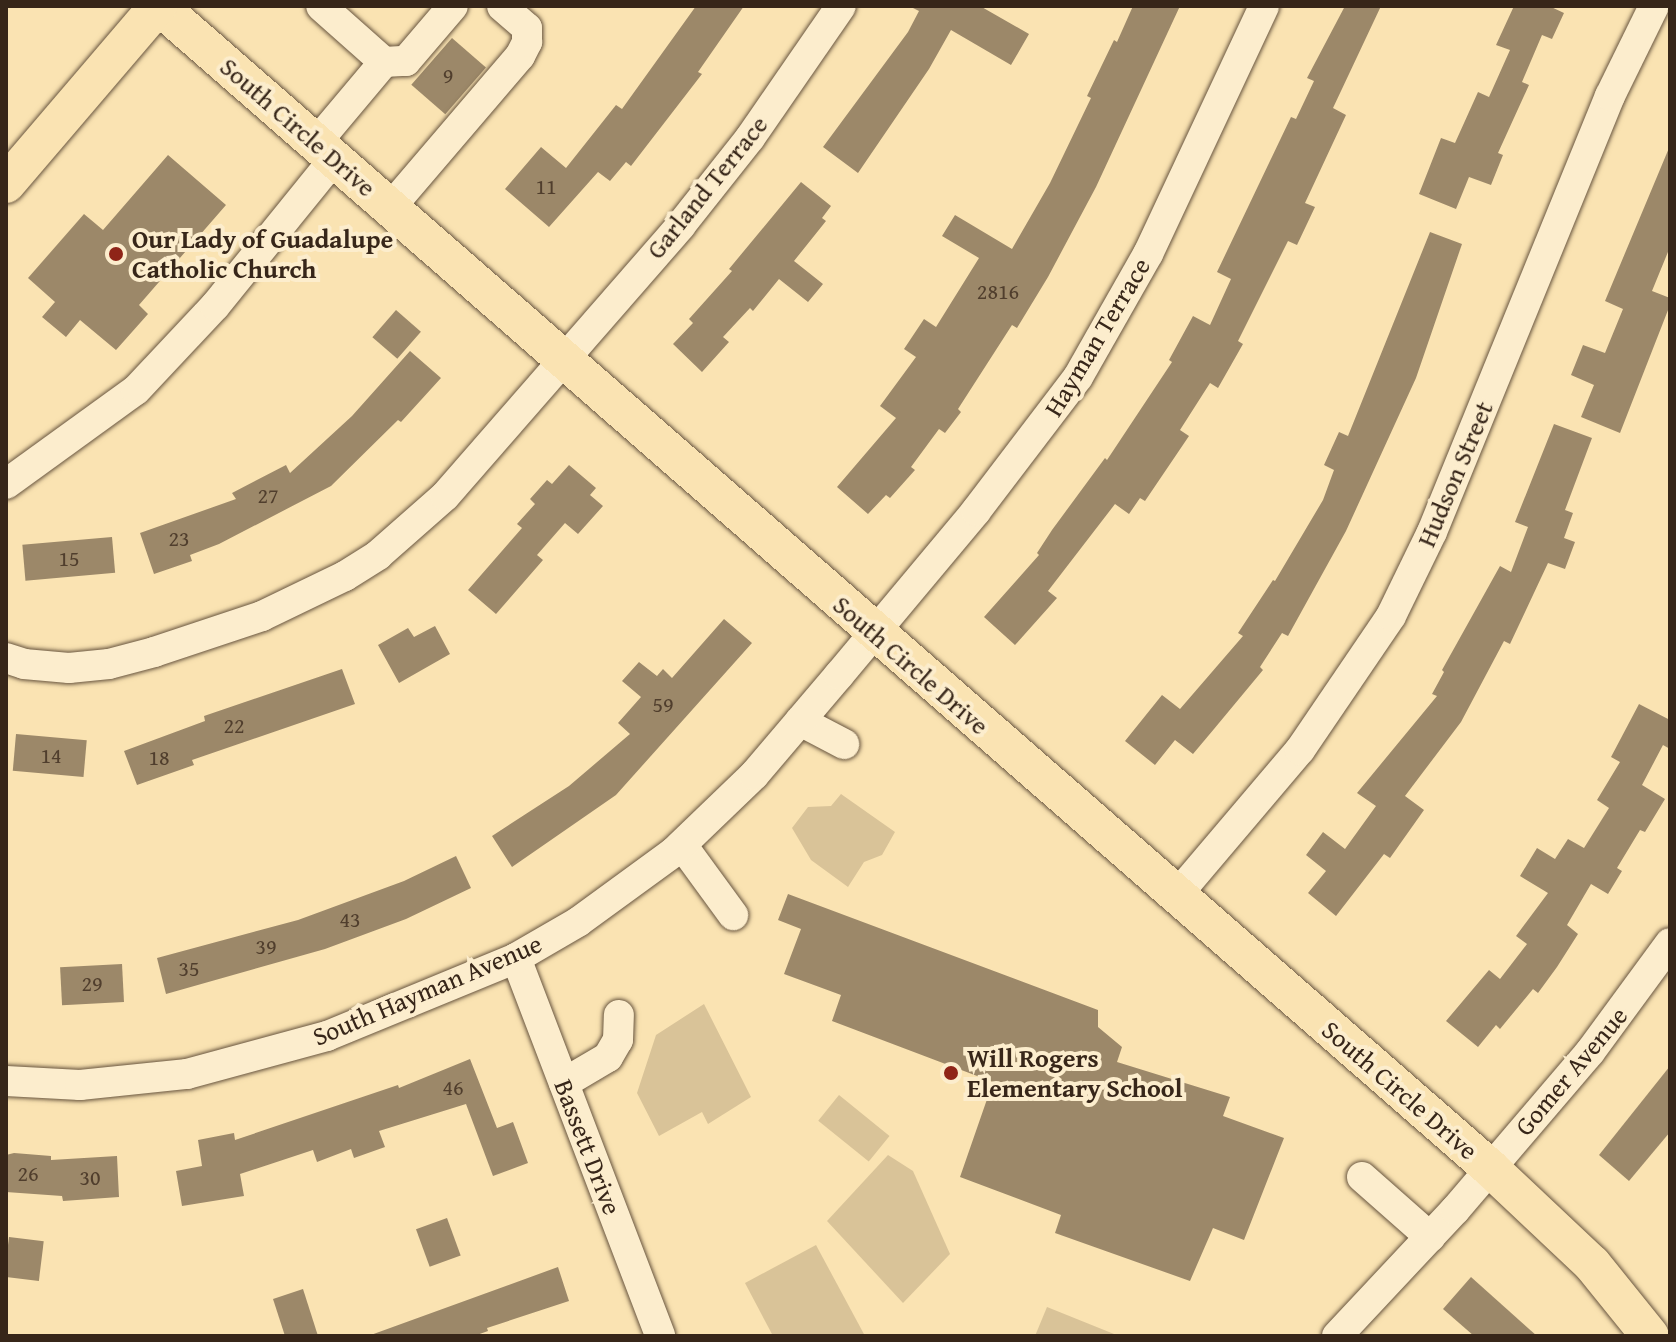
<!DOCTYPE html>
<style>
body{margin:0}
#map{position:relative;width:1676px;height:1342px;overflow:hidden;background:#fae3b2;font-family:"Gentium Book Plus",serif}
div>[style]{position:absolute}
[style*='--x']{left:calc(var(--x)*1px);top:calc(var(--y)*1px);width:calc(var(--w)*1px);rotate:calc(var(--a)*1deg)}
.green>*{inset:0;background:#d9c398;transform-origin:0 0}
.building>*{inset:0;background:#9c8869;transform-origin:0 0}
.roads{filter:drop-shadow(0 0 2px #68553f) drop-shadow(0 0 2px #68553f)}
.minor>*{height:30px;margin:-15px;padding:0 15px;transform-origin:15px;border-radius:15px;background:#fcedcd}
.major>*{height:38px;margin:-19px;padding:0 19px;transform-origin:19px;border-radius:19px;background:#fae3b2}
.dots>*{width:22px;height:22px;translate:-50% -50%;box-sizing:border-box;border:4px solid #fcedcd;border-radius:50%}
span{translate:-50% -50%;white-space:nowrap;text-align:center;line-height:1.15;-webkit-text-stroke:8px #fcedcd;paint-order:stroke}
.number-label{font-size:22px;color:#503e2d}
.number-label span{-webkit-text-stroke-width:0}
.street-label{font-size:26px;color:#372619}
.poi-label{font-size:26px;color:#372619;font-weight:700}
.left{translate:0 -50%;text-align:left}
.frame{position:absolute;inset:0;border:8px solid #372619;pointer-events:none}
</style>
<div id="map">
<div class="green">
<div style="clip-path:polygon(841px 794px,895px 832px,882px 855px,864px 862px,848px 887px,811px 860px,792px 828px,808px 807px,831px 806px)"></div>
<div style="clip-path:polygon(704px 1004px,751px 1097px,708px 1124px,702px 1112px,659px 1136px,637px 1093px,656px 1035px)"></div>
<div style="left:839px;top:1095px;width:65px;height:33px;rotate:39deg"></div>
<div style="clip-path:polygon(888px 1155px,913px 1171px,950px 1254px,903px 1303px,827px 1221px)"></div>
<div style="clip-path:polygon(816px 1245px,865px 1336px,773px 1336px,745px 1283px)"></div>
<div style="clip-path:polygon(1047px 1307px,1119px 1336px,1035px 1336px)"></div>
</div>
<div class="building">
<div style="clip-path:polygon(696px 6px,744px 6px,698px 72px,702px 74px,631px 166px,626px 162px,610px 181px,598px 172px,549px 227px,505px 189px,541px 147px,566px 168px,616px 105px,622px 109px)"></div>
<div style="clip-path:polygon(909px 6px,980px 6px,1029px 34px,1011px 65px,951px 30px,929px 69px,858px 173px,823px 147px,908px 32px,919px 11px)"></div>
<div style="clip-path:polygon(1133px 6px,1180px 6px,1096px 187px,1048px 277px,1017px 328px,1012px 325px,958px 409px,961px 412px,945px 433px,939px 429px,911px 467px,915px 470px,890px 498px,886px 495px,868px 514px,837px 487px,896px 418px,880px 406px,916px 357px,904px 349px,924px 319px,936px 327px,979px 258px,942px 236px,955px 215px,1012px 249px,1050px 183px,1091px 98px,1087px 96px,1114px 40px,1117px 42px)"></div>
<div style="clip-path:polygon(1345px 6px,1381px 6px,1333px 108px,1346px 115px,1305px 203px,1315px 207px,1297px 245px,1288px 241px,1238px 341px,1243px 344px,1218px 388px,1210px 383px,1180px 430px,1189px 436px,1145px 501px,1140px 498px,1129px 514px,1115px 504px,1048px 591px,1057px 598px,1015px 645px,984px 617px,1039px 555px,1037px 553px,1052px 530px,1105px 458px,1107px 460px,1172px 362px,1169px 360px,1193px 316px,1210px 325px,1231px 279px,1217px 272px,1291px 117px,1296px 119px,1314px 81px,1307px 78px)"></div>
<div style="clip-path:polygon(1514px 6px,1549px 6px,1564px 13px,1552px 39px,1542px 35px,1522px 82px,1529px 85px,1498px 153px,1503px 155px,1491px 185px,1469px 177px,1456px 209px,1419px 194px,1441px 138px,1455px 143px,1478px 92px,1489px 97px,1510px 50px,1496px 45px)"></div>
<div style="left:452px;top:38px;width:45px;height:62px;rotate:41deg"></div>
<div style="clip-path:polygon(1669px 148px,1670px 247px,1652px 291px,1670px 298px,1670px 305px,1620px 433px,1581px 417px,1594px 385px,1571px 375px,1583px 345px,1605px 353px,1623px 309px,1605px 301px)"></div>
<div style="clip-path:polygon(168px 155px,226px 205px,139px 305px,148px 314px,116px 350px,80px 320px,66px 337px,42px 317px,55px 302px,28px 278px,84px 214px,103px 230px)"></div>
<div style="clip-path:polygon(801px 182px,831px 206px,822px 218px,826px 221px,794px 261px,823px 284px,808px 302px,779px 279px,753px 311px,750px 308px,723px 337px,729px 342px,702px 372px,673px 344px,693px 323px,689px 319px,732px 271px,729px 269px)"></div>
<div style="clip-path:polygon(1430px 232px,1462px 244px,1416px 378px,1346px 531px,1288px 636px,1282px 633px,1260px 667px,1263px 670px,1214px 729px,1193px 754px,1175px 740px,1155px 765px,1125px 741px,1162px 695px,1180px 709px,1243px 636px,1238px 633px,1273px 580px,1275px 581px,1323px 500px,1334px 470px,1324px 465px,1339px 432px,1348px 436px)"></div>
<div style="left:396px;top:310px;width:33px;height:36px;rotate:41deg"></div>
<div style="clip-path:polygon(410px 351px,441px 378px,401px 422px,398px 420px,331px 486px,219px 544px,190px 555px,192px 561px,154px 574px,140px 533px,236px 499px,232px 493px,286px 465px,290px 473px,352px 416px)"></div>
<div style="clip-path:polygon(1554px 424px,1592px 438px,1565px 510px,1573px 513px,1564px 538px,1575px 542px,1565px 569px,1548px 563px,1510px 644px,1504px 641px,1461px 722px,1405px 796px,1424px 810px,1390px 858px,1384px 854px,1336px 916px,1308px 893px,1326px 871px,1306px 855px,1323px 832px,1345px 849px,1376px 806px,1357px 793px,1437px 696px,1432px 694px,1444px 672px,1442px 670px,1500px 566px,1511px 572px,1528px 527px,1515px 522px)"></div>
<div style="clip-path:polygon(569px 465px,596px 488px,590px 495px,603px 506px,578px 534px,565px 523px,537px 555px,543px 560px,496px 614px,468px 590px,522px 528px,517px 524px,535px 504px,530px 499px,547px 480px,552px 484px)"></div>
<div style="left:112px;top:537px;width:36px;height:90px;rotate:85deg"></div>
<div style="clip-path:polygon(724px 619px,752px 643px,616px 795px,512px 867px,492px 836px,569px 786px,630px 734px,618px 723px,641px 697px,622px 681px,639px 662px,657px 676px,663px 669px,672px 678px)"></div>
<div style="clip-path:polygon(435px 626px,450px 654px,399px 683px,378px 645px,408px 628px,414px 637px)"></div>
<div style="clip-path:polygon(342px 669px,355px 704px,192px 760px,194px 765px,137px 785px,124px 751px,205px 721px,204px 716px)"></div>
<div style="clip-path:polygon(1639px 704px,1670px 720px,1670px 749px,1663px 745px,1642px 785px,1665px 799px,1645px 832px,1640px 830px,1617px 868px,1622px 871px,1608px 894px,1591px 884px,1567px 925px,1578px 934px,1557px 967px,1538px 993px,1533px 989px,1500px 1029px,1496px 1025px,1478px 1047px,1446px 1021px,1489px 970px,1500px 979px,1527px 944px,1516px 936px,1548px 893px,1520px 876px,1537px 848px,1555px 859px,1568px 839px,1584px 848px,1609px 808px,1597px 800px,1620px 762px,1611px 757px)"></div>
<div style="left:16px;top:734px;width:71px;height:37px;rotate:5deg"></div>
<div style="clip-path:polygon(456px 856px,471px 888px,406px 919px,325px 949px,166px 994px,157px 958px,298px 920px,404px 881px)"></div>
<div style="clip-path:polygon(788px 894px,1098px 1010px,1098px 1027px,1122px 1047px,1117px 1062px,1230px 1097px,1223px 1116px,1284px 1138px,1244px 1240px,1213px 1228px,1190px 1281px,1055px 1233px,1061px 1215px,960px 1177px,993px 1082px,832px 1021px,841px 995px,784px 974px,801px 929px,778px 920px)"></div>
<div style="left:122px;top:964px;width:38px;height:62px;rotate:87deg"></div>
<div style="clip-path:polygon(470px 1059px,497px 1128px,513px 1122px,528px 1163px,493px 1176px,466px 1104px,379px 1131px,385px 1147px,354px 1158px,351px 1149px,317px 1162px,313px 1150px,240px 1174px,244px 1196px,182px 1206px,176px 1171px,202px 1166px,198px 1140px,234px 1133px,235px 1140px,398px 1085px,399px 1088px)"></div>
<div style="clip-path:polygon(1670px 1066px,1670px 1132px,1629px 1181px,1599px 1155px)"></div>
<div style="clip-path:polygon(14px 1153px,51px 1156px,51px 1160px,117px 1156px,119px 1197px,63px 1201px,62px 1196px,6px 1192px,6px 1155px)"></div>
<div style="left:447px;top:1218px;width:40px;height:33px;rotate:70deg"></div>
<div style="left:9px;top:1237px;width:35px;height:40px;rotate:7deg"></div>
<div style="clip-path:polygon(558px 1267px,569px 1301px,487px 1328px,488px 1331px,474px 1336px,368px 1336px)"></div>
<div style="clip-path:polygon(1471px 1277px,1537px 1336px,1474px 1336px,1443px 1309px)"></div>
<div style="clip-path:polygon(303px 1289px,318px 1336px,285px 1336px,273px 1299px)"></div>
</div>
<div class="roads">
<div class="minor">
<div style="--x:384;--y:62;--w:22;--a:-3"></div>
<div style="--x:406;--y:61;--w:72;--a:-49.5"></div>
<div style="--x:316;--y:143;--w:106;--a:-50"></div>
<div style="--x:384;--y:62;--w:84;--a:-138.4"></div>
<div style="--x:390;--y:208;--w:200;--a:-49.5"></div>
<div style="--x:520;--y:56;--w:16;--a:-63"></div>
<div style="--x:527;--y:42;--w:14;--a:-90"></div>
<div style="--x:527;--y:28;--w:33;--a:-139"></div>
<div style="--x:6;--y:484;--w:160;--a:-35.9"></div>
<div style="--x:136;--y:390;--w:115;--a:-46.8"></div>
<div style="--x:215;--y:306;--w:189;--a:-51"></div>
<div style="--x:6;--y:658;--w:19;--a:18"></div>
<div style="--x:24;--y:664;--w:45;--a:5.1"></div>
<div style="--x:69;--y:668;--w:40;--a:-5.7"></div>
<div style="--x:109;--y:664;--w:47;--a:-14.9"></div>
<div style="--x:154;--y:652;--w:114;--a:-18.4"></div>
<div style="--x:262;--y:616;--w:92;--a:-25.7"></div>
<div style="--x:345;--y:576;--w:39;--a:-32"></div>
<div style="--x:378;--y:555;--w:89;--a:-41.4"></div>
<div style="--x:445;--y:496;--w:359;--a:-48.9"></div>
<div style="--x:681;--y:225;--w:111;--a:-51.6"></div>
<div style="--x:750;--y:138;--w:160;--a:-55.4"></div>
<div style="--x:800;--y:721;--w:50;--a:27.6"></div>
<div style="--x:682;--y:845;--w:87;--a:53.9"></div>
<div style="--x:1176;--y:896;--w:192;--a:-49.7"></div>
<div style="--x:1300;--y:750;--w:162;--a:-55.8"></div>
<div style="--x:1391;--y:616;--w:93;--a:-64"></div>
<div style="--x:1432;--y:532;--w:471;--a:-67.8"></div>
<div style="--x:1610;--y:96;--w:100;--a:-63.9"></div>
<div style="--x:516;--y:958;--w:404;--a:69.1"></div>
<div style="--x:6;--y:1081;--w:74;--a:3.1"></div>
<div style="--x:80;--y:1085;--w:108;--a:-5.9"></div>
<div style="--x:187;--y:1074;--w:145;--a:-15.2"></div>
<div style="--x:327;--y:1036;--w:204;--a:-22.4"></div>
<div style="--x:516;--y:958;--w:72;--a:-30.1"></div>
<div style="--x:578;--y:922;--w:119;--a:-36.1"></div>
<div style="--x:674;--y:852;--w:111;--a:-43.9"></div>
<div style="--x:754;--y:775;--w:131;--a:-49.6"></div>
<div style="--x:839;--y:675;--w:214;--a:-50.1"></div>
<div style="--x:976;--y:511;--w:168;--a:-52.7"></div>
<div style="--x:1078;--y:377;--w:142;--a:-60.4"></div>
<div style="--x:1148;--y:254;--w:274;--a:-64.9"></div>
<div style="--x:564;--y:1083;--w:51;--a:-30.6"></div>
<div style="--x:608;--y:1057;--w:20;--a:-60"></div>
<div style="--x:618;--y:1040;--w:25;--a:-88"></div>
<div style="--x:1362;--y:1177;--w:91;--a:41.4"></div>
<div style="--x:1337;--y:1336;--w:173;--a:-46.9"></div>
<div style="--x:1455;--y:1210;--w:208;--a:-49.5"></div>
<div style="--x:1590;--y:1052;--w:135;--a:-53.7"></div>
</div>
<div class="major">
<div style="--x:159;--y:6;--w:1767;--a:41.12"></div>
<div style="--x:1490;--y:1168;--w:140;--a:43.3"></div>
<div style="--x:1592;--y:1264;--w:92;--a:51.1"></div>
<div style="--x:6;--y:184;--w:234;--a:-49.5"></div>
</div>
</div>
<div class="dots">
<div style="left:116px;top:254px;background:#8f2418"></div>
<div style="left:951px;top:1073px;background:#8f2418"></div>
</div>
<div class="number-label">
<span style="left:448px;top:76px">9</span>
<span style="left:546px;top:187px">11</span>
<span style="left:998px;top:292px">2816</span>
<span style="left:268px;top:496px">27</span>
<span style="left:179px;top:539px">23</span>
<span style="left:69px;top:559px">15</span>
<span style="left:663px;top:705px">59</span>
<span style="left:234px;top:726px">22</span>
<span style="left:51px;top:756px">14</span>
<span style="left:159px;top:758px">18</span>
<span style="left:350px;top:920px">43</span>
<span style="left:266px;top:947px">39</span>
<span style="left:189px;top:969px">35</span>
<span style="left:92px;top:984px">29</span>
<span style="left:453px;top:1088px">46</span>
<span style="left:28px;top:1174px">26</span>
<span style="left:90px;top:1178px">30</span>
</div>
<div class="street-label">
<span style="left:298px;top:127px;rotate:41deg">South Circle Drive</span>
<span style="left:707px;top:187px;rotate:-51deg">Garland Terrace</span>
<span style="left:1097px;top:337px;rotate:-59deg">Hayman Terrace</span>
<span style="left:1455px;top:474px;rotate:-67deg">Hudson Street</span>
<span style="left:911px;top:665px;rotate:41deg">South Circle Drive</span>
<span style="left:427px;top:990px;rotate:-23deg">South Hayman Avenue</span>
<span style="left:1571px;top:1071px;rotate:-50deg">Gomer Avenue</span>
<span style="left:1400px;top:1090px;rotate:41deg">South Circle Drive</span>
<span style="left:588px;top:1147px;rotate:69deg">Bassett Drive</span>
</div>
<div class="poi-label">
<span class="left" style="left:132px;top:254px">Our Lady of Guadalupe<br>Catholic Church</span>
<span class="left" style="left:967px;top:1073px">Will Rogers<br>Elementary School</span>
</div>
<div class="frame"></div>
</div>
